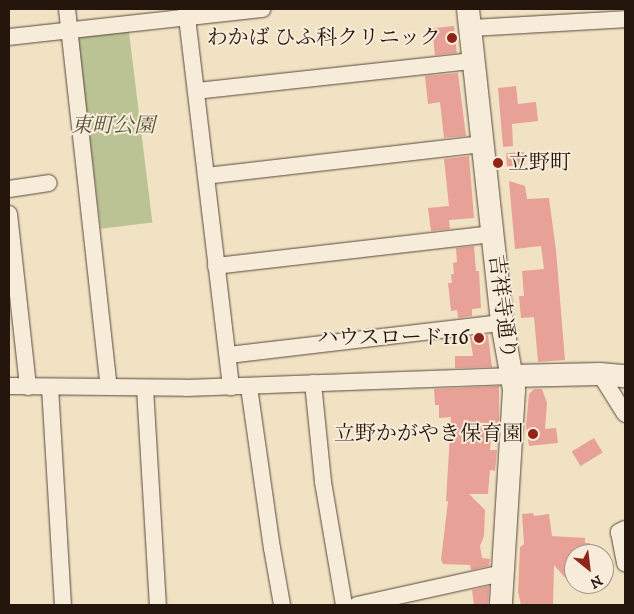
<!DOCTYPE html>
<meta charset="utf-8">
<style>
body{margin:0}
#map{position:relative;width:634px;height:614px;overflow:hidden;background:#f1e2c4;font-family:"IM FELL DW Pica","Noto Serif JP",serif}
div>[style]{position:absolute}
[style*='--x']{left:calc(var(--x)*1px);top:calc(var(--y)*1px);width:calc(var(--w)*1px);rotate:calc(var(--a)*1deg)}
.green>*{inset:0;background:#bbc394;transform-origin:0 0}
.building>*{inset:0;background:#e8a197;transform-origin:0 0}
.roads{filter:drop-shadow(0 0 1px #57493a) drop-shadow(0 0 1px #57493a)}
.street>*{height:16px;margin:-8px;padding:0 8px;transform-origin:8px;border-radius:8px;background:#f6ecd9}
.secondary>*{height:22px;margin:-11px;padding:0 11px;transform-origin:11px;border-radius:11px;background:#f6ecd9}
.dots>*{width:14px;height:14px;translate:-50% -50%;box-sizing:border-box;border:2px solid #f6ecd9;border-radius:50%}
span{translate:-50% -50%;white-space:nowrap;text-align:center;line-height:1.15;-webkit-text-stroke:4px #f6ecd9;paint-order:stroke}
.poi-label{font-size:21px;color:#24160c}
.right{translate:-100% -50%;text-align:right}
.left{translate:0 -50%;text-align:left}
.park-label{font-size:21px;color:#59533c;font-style:italic}
.street-label{font-size:21px;color:#24160c}
.frame{position:absolute;inset:0;border:10px solid #24160c;pointer-events:none}
.north{position:absolute;left:564px;top:544px;width:50px;height:50px;box-sizing:border-box;background:#f6ecd9;border:1px solid #a29687;border-radius:50%;rotate:151deg;font-size:14px;font-weight:700;line-height:20px;text-align:center;color:#24160c}
.north::after{content:'';display:block;margin:auto;width:18px;height:22px;background:#8f2418;clip-path:polygon(50% 0,100% 100%,50% 72%,0 100%)}
</style>
<div id="map">
<div class="green">
<div style="left:128px;top:24px;width:200px;height:52px;rotate:83deg"></div>
</div>
<div class="building">
<div style="left:454px;top:26px;width:27px;height:22px;rotate:84deg"></div>
<div style="clip-path:polygon(458px 73px,466px 136px,444px 138px,440px 102px,428px 104px,425px 76px)"></div>
<div style="clip-path:polygon(516px 86px,518px 104px,536px 102px,538px 121px,512px 124px,513px 146px,503px 147px,498px 88px)"></div>
<div style="left:524px;top:152px;width:13px;height:18px;rotate:86deg"></div>
<div style="clip-path:polygon(469px 156px,474px 218px,449px 220px,450px 229px,431px 231px,428px 208px,449px 206px,444px 159px)"></div>
<div style="clip-path:polygon(509px 181px,525px 186px,527px 199px,549px 198px,556px 250px,565px 360px,538px 362px,534px 317px,521px 318px,519px 296px,524px 296px,522px 271px,544px 269px,541px 246px,515px 249px)"></div>
<div style="clip-path:polygon(474px 246px,476px 271px,479px 271px,481px 308px,472px 309px,472px 316px,458px 318px,457px 310px,451px 311px,448px 283px,452px 283px,451px 274px,454px 274px,453px 263px,457px 262px,456px 248px)"></div>
<div style="clip-path:polygon(488px 335px,492px 367px,455px 368px,455px 356px,473px 356px,470px 337px)"></div>
<div style="clip-path:polygon(499px 386px,499px 428px,492px 428px,490px 450px,497px 450px,495px 471px,490px 470px,488px 494px,469px 494px,485px 510px,484px 536px,480px 546px,482px 558px,490px 559px,489px 566px,471px 570px,470px 565px,443px 564px,441px 560px,448px 501px,446px 501px,451px 417px,439px 418px,439px 405px,435px 405px,434px 389px)"></div>
<div style="clip-path:polygon(534px 389px,542px 389px,547px 403px,545px 429px,556px 428px,558px 443px,529px 446px,526px 426px,529px 394px)"></div>
<div style="left:594px;top:438px;width:17px;height:26px;rotate:59deg"></div>
<div style="clip-path:polygon(533px 513px,534px 516px,549px 514px,552px 536px,585px 538px,585px 543px,590px 543px,589px 554px,574px 554px,574px 588px,554px 565px,553px 605px,521px 605px,518px 592px,520px 547px,524px 544px,522px 514px)"></div>
<div style="clip-path:polygon(489px 586px,488px 605px,474px 605px,472px 590px)"></div>
</div>
<div class="roads">
<div class="street">
<div style="--x:67;--y:9;--w:380;--a:83.7"></div>
<div style="--x:186;--y:9;--w:381;--a:83.2"></div>
<div style="--x:471;--y:28;--w:154;--a:-3.3"></div>
<div style="--x:9;--y:37;--w:255;--a:-6.3"></div>
<div style="--x:196;--y:91;--w:280;--a:-6.2"></div>
<div style="--x:206;--y:176;--w:279;--a:-6.6"></div>
<div style="--x:9;--y:189;--w:40;--a:-8.5"></div>
<div style="--x:9;--y:214;--w:174;--a:83.7"></div>
<div style="--x:216;--y:266;--w:279;--a:-6.6"></div>
<div style="--x:228;--y:355;--w:276;--a:-6.7"></div>
<div style="--x:600;--y:374;--w:47;--a:58"></div>
<div style="--x:313;--y:383;--w:100;--a:84.2"></div>
<div style="--x:323;--y:482;--w:125;--a:80.3"></div>
<div style="--x:9;--y:386;--w:177;--a:0.6"></div>
<div style="--x:186;--y:388;--w:326;--a:-2.1"></div>
<div style="--x:50;--y:387;--w:218;--a:86.6"></div>
<div style="--x:249;--y:387;--w:163;--a:81.9"></div>
<div style="--x:272;--y:548;--w:58;--a:80"></div>
<div style="--x:145;--y:388;--w:217;--a:86.6"></div>
<div style="--x:625;--y:529;--w:7;--a:153"></div>
<div style="--x:619;--y:532;--w:32;--a:79"></div>
<div style="--x:357;--y:605;--w:148;--a:-12.4"></div>
</div>
<div class="secondary">
<div style="--x:468;--y:9;--w:316;--a:83.8"></div>
<div style="--x:502;--y:323;--w:68;--a:79.8"></div>
<div style="--x:514;--y:390;--w:215;--a:93.5"></div>
<div style="--x:512;--y:376;--w:88;--a:-1.3"></div>
<div style="--x:600;--y:374;--w:25;--a:5"></div>
</div>
</div>
<div class="dots">
<div style="left:452px;top:38px;background:#8f2418"></div>
<div style="left:498px;top:163px;background:#8f2418"></div>
<div style="left:479px;top:338px;background:#8f2418"></div>
<div style="left:533px;top:434px;background:#8f2418"></div>
</div>
<div class="poi-label">
<span class="right" style="left:441px;top:38px">わかば ひふ科クリニック</span>
<span class="left" style="left:508px;top:163px">立野町</span>
<span class="right" style="left:469px;top:338px">ハウスロード116</span>
<span class="right" style="left:523px;top:434px">立野かがやき保育園</span>
</div>
<div class="park-label">
<span style="left:113px;top:126px">東町公園</span>
</div>
<div class="street-label">
<span style="left:502px;top:307px;rotate:83deg">吉祥寺通り</span>
</div>
<div class="frame"></div>
<div class="north">N</div>
</div>
